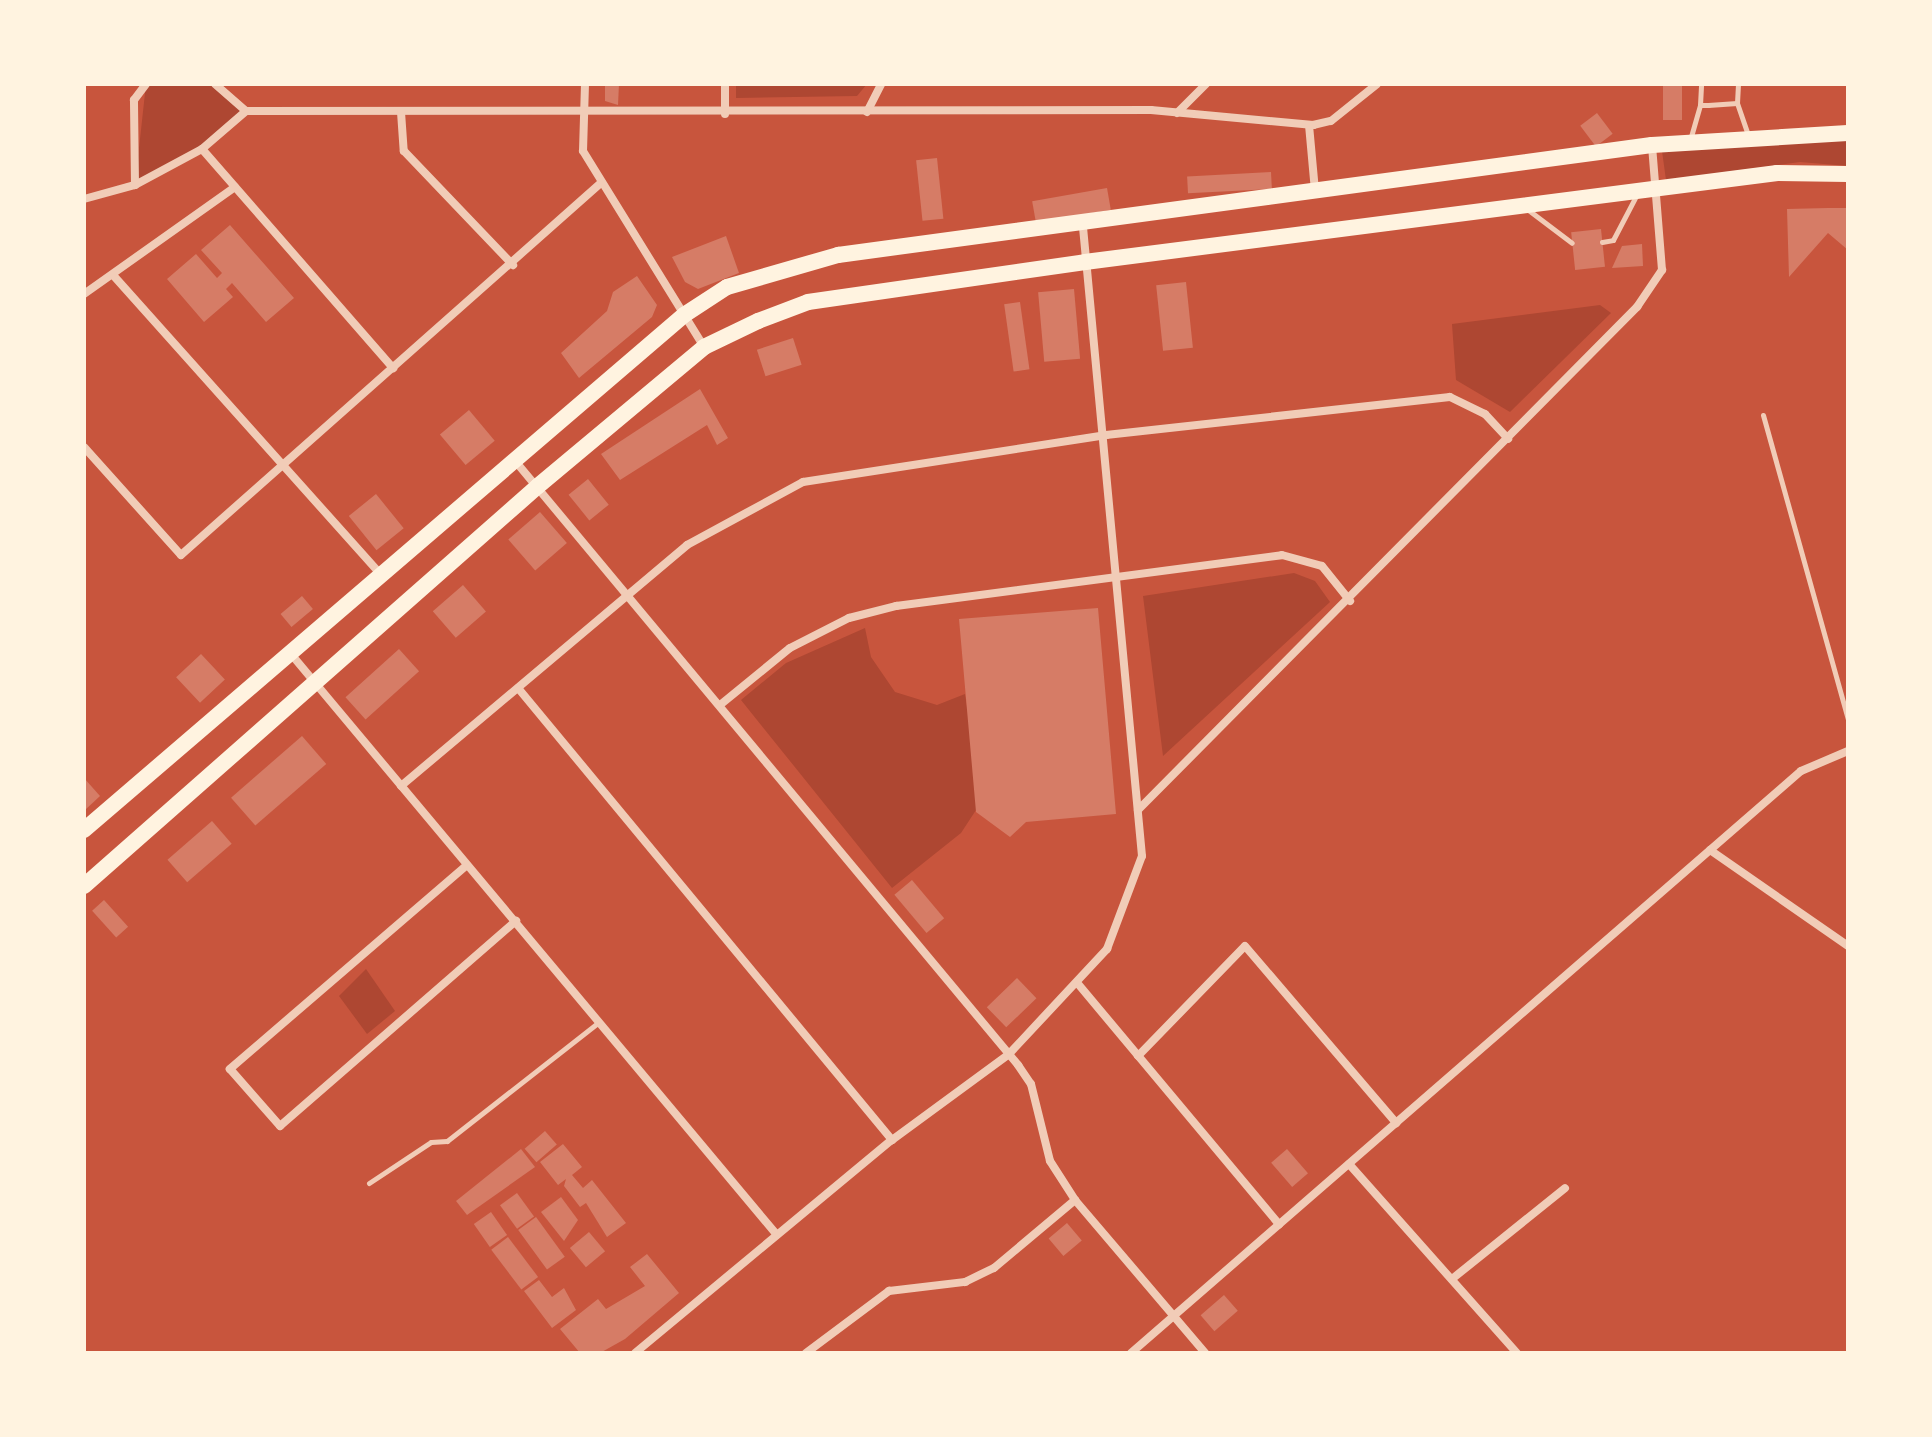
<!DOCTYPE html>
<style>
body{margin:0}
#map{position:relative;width:1932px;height:1437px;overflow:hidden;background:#c8553d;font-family:"PT Sans",sans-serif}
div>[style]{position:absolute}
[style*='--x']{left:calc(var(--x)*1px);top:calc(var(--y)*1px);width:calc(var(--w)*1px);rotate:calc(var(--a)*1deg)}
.green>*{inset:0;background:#ae4732}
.building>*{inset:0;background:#d67c66;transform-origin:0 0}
.service>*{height:5px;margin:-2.5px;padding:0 2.5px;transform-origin:2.5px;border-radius:2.5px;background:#f1ccb7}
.minor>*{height:8px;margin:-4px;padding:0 4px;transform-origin:4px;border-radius:4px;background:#f1ccb7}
.primary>*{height:16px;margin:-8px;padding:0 8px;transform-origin:8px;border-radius:8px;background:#fff3e0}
span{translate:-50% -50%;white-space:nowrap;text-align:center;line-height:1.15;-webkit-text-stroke:8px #fff3e0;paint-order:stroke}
.frame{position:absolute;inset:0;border:86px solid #fff3e0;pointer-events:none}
</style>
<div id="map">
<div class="green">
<div style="clip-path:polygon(146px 84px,215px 84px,243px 109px,202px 149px,135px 185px)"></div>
<div style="clip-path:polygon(736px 84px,867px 84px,857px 96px,736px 98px)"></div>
<div style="clip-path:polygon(1791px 138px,1848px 141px,1848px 166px,1800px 162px,1666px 180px,1662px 151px)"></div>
<div style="clip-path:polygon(1600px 305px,1611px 313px,1510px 412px,1456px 380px,1452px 324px)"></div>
<div style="clip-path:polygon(1294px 573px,1315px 581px,1330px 602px,1163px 756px,1143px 596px)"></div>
<div style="clip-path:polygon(865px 628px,871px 657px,895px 692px,937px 705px,965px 694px,979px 785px,978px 807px,961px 833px,892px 888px,741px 700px,786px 663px)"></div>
<div style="clip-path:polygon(366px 969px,395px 1011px,367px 1034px,339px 996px)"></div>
</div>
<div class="building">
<div style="clip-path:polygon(605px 84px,619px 84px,618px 105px,605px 101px)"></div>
<div style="left:1663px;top:84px;width:19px;height:36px"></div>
<div style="left:1597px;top:113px;width:26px;height:21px;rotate:53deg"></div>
<div style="left:937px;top:158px;width:61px;height:21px;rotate:84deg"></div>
<div style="left:1271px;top:172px;width:17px;height:84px;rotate:87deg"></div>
<div style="left:1107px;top:188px;width:22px;height:76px;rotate:80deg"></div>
<div style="clip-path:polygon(1828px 208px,1848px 208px,1848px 250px,1828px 233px,1789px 277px,1787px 209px)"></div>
<div style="clip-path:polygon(230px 225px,294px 298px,266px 322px,232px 283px,226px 289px,233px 297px,204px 322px,167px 279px,196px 254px,217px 278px,222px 273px,201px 250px)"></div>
<div style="left:1601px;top:229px;width:38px;height:30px;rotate:84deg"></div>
<div style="clip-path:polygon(726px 236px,739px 273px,698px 289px,685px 282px,672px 257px)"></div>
<div style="clip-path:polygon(1642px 244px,1643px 266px,1612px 268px,1622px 246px)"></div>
<div style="clip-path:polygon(637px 276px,657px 305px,652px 317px,579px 378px,561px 353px,607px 311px,613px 292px)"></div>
<div style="left:1186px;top:282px;width:66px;height:30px;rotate:84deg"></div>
<div style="left:1074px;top:289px;width:70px;height:36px;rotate:85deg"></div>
<div style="left:1020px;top:302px;width:68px;height:16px;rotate:82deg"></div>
<div style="left:793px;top:338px;width:28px;height:38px;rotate:72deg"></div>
<div style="clip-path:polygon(700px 389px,728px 438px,717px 445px,707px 425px,620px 480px,601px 454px)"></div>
<div style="left:469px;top:410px;width:40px;height:38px;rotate:50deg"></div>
<div style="left:588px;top:479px;width:33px;height:25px;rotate:51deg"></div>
<div style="left:376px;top:494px;width:44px;height:35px;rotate:51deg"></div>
<div style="left:540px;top:512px;width:41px;height:42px;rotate:49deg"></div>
<div style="left:463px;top:585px;width:35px;height:40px;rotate:49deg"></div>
<div style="left:302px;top:596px;width:17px;height:28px;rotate:50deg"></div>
<div style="clip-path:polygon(1098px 608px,1116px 814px,1026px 822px,1010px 837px,976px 812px,959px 619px)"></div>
<div style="left:399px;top:649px;width:30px;height:72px;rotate:48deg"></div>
<div style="left:201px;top:654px;width:35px;height:34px;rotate:47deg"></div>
<div style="left:302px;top:736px;width:37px;height:94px;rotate:49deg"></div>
<div style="clip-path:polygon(84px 778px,100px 796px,84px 811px)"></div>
<div style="left:212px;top:821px;width:30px;height:59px;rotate:49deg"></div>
<div style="left:912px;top:880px;width:50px;height:23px;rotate:50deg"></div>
<div style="left:104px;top:900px;width:36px;height:16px;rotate:48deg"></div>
<div style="left:1017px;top:978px;width:28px;height:42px;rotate:46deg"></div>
<div style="left:545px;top:1131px;width:18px;height:27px;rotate:49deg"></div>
<div style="clip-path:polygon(563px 1144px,582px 1167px,572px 1175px,583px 1188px,592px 1180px,626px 1223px,607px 1237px,586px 1203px,580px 1207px,564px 1186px,566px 1179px,558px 1185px,540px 1162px)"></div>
<div style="clip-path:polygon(521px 1149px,535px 1167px,467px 1215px,456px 1201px)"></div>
<div style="left:1287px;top:1149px;width:32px;height:21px;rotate:49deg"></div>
<div style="left:517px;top:1193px;width:29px;height:21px;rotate:54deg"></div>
<div style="clip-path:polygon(561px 1197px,578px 1220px,564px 1241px,541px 1212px)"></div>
<div style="left:491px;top:1212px;width:28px;height:21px;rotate:55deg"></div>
<div style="left:536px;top:1217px;width:49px;height:22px;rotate:54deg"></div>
<div style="left:1067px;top:1223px;width:23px;height:24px;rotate:50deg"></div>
<div style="left:589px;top:1232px;width:25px;height:25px;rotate:50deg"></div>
<div style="left:508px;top:1237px;width:50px;height:21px;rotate:53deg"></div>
<div style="clip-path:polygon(647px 1254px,679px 1293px,625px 1339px,600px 1353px,580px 1353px,560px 1329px,598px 1299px,606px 1309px,645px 1286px,630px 1267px)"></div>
<div style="clip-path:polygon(539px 1280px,552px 1297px,564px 1288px,576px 1310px,552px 1328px,524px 1291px)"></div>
<div style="left:1224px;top:1295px;width:21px;height:31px;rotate:49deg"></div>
</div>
<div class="service">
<div style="--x:1737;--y:103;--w:19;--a:-87"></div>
<div style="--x:1700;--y:105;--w:21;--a:-87"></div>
<div style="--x:1690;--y:140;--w:36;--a:-74"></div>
<div style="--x:1700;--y:105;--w:8;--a:0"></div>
<div style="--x:1708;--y:105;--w:29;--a:-4"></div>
<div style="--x:1737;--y:103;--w:34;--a:71"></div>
<div style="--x:1527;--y:209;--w:56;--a:37.1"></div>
<div style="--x:1602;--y:242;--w:11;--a:-10"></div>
<div style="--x:1613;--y:240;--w:52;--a:-62.4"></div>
<div style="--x:1763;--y:415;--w:316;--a:74.4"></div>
<div style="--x:369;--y:1183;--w:74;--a:-33.5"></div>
<div style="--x:431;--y:1142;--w:16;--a:-4"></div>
<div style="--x:447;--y:1141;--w:193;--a:-38.1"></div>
</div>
<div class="minor">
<div style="--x:215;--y:84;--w:41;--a:41.1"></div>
<div style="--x:585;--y:84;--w:67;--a:91.7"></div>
<div style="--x:583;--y:151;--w:230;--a:58.3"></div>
<div style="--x:246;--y:111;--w:905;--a:-0.06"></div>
<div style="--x:1151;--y:110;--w:163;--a:5.3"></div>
<div style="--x:1313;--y:125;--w:18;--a:-13"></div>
<div style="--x:1331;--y:121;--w:59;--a:-38.8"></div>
<div style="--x:401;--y:112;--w:39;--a:86"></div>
<div style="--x:404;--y:151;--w:158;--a:46.3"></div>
<div style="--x:867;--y:112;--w:31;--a:-63"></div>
<div style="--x:1177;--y:113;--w:41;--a:-45"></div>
<div style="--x:725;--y:114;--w:30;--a:-90"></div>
<div style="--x:1309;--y:125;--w:66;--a:84.8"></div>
<div style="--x:202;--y:149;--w:291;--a:48.9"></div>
<div style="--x:135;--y:185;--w:85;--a:-90.7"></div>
<div style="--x:134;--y:100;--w:20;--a:-53"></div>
<div style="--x:84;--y:199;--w:53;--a:-15.4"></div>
<div style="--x:135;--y:185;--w:76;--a:-28.2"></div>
<div style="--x:202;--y:149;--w:58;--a:-40.8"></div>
<div style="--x:113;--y:275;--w:404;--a:48.2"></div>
<div style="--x:84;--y:294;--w:185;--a:-35.3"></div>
<div style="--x:84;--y:447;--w:145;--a:48.1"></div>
<div style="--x:181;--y:555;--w:562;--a:-41.54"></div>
<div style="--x:516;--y:462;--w:785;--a:50.22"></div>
<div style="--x:1018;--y:1065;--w:23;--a:56"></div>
<div style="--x:1031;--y:1084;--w:79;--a:76.1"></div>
<div style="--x:1050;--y:1161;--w:46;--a:57.3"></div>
<div style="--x:1075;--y:1200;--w:201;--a:49.6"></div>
<div style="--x:291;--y:654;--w:757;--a:50.09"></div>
<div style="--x:518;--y:688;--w:587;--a:50.39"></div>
<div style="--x:720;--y:705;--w:90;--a:-39.2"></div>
<div style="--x:790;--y:648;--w:66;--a:-27"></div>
<div style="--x:849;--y:618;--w:49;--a:-14.3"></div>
<div style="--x:896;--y:606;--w:389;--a:-7.5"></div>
<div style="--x:1282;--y:555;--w:41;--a:15.4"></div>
<div style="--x:1322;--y:566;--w:45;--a:51.3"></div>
<div style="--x:401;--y:786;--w:374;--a:-40.1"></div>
<div style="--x:687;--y:545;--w:132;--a:-28.5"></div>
<div style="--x:803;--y:482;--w:307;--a:-8.8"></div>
<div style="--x:1106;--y:435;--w:346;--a:-6.3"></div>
<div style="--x:1450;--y:397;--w:39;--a:26"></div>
<div style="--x:1485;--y:414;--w:34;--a:47"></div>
<div style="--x:1138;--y:810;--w:709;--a:-45.23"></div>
<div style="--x:1637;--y:307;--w:45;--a:-56"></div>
<div style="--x:1662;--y:270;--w:125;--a:-94.6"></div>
<div style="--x:1710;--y:850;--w:168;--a:34.8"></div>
<div style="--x:467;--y:865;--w:313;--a:139.3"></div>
<div style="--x:230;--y:1069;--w:76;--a:48.7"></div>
<div style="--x:280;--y:1126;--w:313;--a:-41"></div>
<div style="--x:1079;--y:985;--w:312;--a:50.1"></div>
<div style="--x:1138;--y:1056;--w:153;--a:-45.8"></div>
<div style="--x:1245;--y:946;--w:233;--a:49.5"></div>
<div style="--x:1349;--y:1164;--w:253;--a:48.4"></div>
<div style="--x:1452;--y:1279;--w:145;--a:-38.8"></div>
<div style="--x:635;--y:1353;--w:334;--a:-39.7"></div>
<div style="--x:892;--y:1140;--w:145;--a:-36.3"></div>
<div style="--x:1009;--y:1054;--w:144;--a:-47"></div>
<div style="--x:1107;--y:949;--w:99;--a:-69.4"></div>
<div style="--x:1142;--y:856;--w:632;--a:-95.36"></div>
<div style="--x:806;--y:1353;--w:104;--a:-36.8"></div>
<div style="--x:889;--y:1291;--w:77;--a:-6.8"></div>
<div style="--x:965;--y:1282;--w:32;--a:-26"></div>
<div style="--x:994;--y:1268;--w:106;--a:-40"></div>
<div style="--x:1131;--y:1353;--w:887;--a:-40.98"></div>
<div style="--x:1801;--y:771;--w:51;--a:-23.1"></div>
</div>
<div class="primary">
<div style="--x:84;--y:830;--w:791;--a:-40.64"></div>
<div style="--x:684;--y:315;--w:51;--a:-33.1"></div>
<div style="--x:727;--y:287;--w:116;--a:-16.1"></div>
<div style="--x:838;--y:255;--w:821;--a:-7.7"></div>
<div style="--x:1652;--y:145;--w:196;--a:-3.5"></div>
<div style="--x:84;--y:886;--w:605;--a:-41.38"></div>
<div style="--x:538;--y:486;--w:217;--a:-39.9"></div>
<div style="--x:704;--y:347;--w:60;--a:-25.7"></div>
<div style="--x:758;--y:321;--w:53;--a:-20.8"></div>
<div style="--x:808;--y:302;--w:280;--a:-8.2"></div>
<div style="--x:1085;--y:262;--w:698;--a:-7.33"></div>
<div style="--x:1777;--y:173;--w:71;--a:0.8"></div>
</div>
<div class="frame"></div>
</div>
